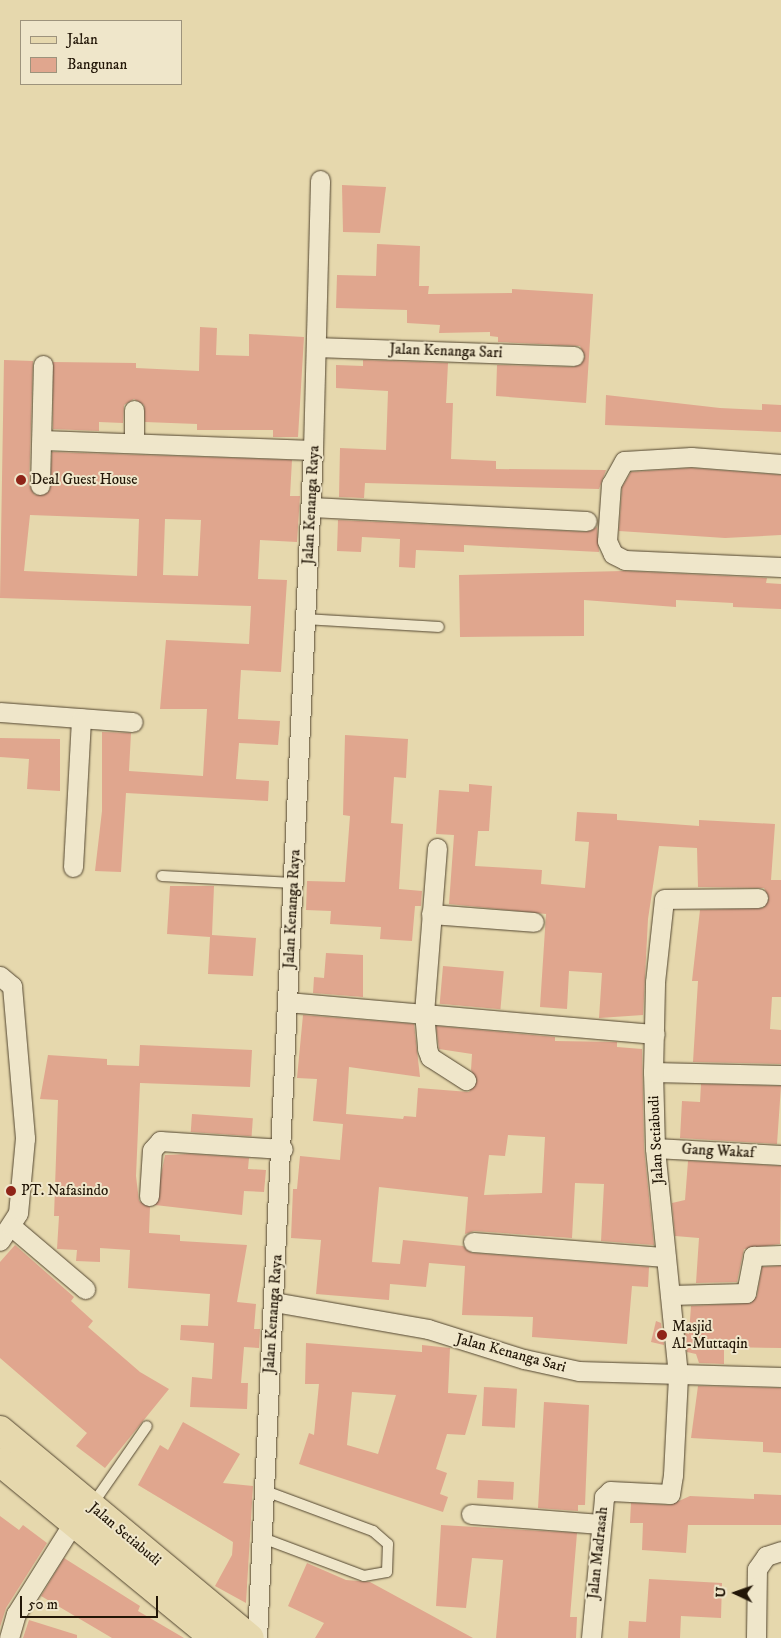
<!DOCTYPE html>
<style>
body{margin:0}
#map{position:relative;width:781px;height:1638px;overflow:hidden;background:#e6d8ad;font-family:"IM FELL DW Pica",serif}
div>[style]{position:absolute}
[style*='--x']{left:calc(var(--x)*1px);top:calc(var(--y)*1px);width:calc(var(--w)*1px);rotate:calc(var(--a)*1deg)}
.building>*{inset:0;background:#e0a68e;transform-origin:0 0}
.roads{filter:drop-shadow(0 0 1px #534630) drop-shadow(0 0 1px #534630)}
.lane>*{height:10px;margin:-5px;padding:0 5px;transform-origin:5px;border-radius:5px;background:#efe6ca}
.street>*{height:19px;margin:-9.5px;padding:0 9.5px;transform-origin:9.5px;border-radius:9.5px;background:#efe6ca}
.primary>*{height:28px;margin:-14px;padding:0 14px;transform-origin:14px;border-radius:14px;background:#e6d8ad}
.dots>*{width:14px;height:14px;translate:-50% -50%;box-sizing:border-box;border:2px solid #efe6ca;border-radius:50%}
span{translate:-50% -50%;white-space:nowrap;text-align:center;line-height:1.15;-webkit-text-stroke:4px #efe6ca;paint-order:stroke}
.street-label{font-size:15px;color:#221607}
.poi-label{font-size:15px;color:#221607}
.left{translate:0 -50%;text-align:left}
.legend{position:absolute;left:20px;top:20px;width:162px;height:65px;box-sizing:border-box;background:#efe6ca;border:1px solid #9d937c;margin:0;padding:6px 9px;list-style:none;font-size:15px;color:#221607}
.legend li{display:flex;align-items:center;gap:10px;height:25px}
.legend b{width:25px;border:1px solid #9d937c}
.north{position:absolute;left:711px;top:1568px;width:50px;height:50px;-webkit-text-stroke:4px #efe6ca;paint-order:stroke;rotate:273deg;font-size:14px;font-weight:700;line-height:20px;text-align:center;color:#221607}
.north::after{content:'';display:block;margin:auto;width:18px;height:22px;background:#221607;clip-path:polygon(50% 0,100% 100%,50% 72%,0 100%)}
.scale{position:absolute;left:20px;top:1596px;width:138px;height:22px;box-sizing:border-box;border:2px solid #221607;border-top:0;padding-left:6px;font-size:15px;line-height:18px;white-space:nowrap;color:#221607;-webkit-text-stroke:4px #efe6ca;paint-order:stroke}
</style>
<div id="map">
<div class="building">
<div style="clip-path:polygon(342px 185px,386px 187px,380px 233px,343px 232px)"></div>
<div style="clip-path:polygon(377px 244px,420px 246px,419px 286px,429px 286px,428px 294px,512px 293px,512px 289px,593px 294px,586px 403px,496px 396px,497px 365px,574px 367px,585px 357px,580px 346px,498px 342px,498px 337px,490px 336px,490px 332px,439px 333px,440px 325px,407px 323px,407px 310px,336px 308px,337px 275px,376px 276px)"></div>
<div style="clip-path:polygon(200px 327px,217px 328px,216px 355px,249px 356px,249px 334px,304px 337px,298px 437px,273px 437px,273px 430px,197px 430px,197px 424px,145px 422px,144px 405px,134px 399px,124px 405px,123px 423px,99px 422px,99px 431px,53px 429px,53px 362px,136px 363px,136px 368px,199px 371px)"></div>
<div style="clip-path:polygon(evenodd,4px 360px,33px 361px,29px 485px,35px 495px,50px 490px,52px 452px,292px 460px,290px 496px,300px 496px,297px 542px,260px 540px,258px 579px,287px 580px,281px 672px,241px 670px,238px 719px,280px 721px,278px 745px,239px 743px,236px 779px,269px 781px,268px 801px,126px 793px,121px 872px,95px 871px,102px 811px,102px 732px,131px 733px,129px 771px,203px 776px,207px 709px,160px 709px,166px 640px,249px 644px,251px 606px,0 598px,4px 360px,30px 515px,139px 519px,137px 576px,24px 571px,30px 515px,4px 360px,165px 519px,201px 520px,198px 576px,163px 575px,165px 519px)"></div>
<div style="clip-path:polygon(363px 360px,448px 363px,446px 403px,453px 403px,451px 459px,496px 461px,496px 469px,606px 470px,599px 489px,365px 483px,364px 498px,339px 497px,340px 448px,386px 450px,388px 391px,336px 388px,336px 365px,363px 366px)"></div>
<div style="clip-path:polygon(606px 395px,720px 408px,762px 410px,762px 404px,781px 405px,781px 432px,605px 425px)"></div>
<div style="clip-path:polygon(691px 468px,781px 475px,781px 535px,725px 538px,619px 531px,622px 487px,631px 472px)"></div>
<div style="clip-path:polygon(338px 520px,586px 532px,597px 527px,599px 552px,464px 545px,464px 552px,416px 550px,415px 568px,399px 567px,400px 539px,362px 537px,361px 552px,337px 551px)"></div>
<div style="clip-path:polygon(623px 571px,767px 578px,766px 583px,781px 584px,781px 609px,733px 607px,733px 603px,676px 600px,676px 607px,584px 600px,584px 636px,460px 637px,459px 575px)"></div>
<div style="clip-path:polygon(345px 735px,408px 739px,406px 778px,394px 777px,391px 823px,403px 824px,399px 889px,422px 891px,421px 906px,415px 906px,412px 941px,380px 939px,381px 927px,330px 924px,331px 911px,306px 910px,307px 881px,345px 882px,350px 816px,343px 815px)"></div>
<div style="clip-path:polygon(0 738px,60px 739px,60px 791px,27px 789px,29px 759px,0 757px)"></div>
<div style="clip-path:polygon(469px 784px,492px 786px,489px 831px,478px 831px,475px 866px,542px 870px,541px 884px,585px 888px,589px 842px,575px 841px,577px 812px,617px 814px,617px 820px,699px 826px,699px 820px,775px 824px,771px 880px,781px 880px,781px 997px,772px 997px,770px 1029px,781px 1030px,781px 1064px,693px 1062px,698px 981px,692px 981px,700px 910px,763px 908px,769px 898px,764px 888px,698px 887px,697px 848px,659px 846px,648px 919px,643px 1015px,599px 1018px,602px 973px,569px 971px,567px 1009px,540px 1007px,546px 914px,449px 904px,454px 835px,436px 834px,439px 790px,469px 792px)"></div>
<div style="clip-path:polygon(170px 886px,214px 886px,212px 935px,256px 938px,253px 976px,208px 974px,210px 937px,167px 934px)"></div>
<div style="clip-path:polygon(326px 953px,363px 955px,363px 997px,313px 993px,314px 977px,324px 978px)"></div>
<div style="left:443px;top:966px;width:61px;height:38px;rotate:5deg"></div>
<div style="clip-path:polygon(evenodd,303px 1015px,414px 1024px,420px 1077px,349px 1067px,346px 1114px,403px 1119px,404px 1116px,416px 1117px,418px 1088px,469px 1092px,477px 1081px,471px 1070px,472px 1054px,439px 1049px,436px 1026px,555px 1037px,555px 1041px,617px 1042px,617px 1047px,642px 1049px,644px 1148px,654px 1245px,601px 1241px,604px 1184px,575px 1183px,572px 1238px,474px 1231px,465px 1234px,468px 1197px,379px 1187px,372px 1262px,400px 1264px,403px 1240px,463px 1246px,472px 1253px,649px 1267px,648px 1287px,632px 1286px,627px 1344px,532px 1337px,533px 1317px,462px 1315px,465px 1266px,429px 1263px,426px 1287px,390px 1284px,389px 1300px,316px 1294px,321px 1240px,291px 1238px,293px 1189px,297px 1189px,300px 1156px,340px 1160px,343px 1124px,313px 1121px,317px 1079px,297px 1078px,303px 1015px,508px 1135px,545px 1137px,542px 1193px,484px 1195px,489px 1155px,505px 1156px,508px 1135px)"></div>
<div style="clip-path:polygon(140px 1045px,252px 1050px,250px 1087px,140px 1083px,136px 1176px,139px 1201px,150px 1207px,149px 1233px,180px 1235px,180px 1241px,247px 1245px,237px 1302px,256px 1304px,254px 1329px,260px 1329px,259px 1348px,244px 1347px,241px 1383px,248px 1383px,247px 1409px,190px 1407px,192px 1377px,212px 1379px,214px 1343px,180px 1340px,181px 1325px,208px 1326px,210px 1294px,128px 1288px,130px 1250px,100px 1248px,100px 1262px,76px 1261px,77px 1250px,57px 1249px,59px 1216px,54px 1216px,58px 1100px,40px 1099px,48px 1055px,107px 1059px,107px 1065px,139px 1066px)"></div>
<div style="clip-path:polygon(701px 1084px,781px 1086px,777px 1144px,680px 1138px,682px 1101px,700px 1102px)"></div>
<div style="left:192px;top:1114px;width:61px;height:18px;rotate:4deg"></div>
<div style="clip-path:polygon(189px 1154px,249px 1158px,248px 1169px,266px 1170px,264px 1192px,244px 1191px,242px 1215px,155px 1205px,165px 1155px)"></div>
<div style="clip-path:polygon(688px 1161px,781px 1166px,780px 1244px,744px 1249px,737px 1282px,696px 1283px,699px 1238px,675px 1236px,672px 1203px,685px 1200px)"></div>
<div style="clip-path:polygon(15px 1245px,74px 1297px,71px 1301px,93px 1321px,88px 1327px,140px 1372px,169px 1389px,105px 1468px,76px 1446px,87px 1433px,0 1358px,0 1262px)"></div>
<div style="clip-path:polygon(781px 1266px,781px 1348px,724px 1347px,724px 1364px,699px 1363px,696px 1354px,687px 1352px,685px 1333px,689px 1334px,691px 1306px,751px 1303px,757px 1296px,762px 1267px)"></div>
<div style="clip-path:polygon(656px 1321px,661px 1323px,664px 1345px,651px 1342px)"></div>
<div style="clip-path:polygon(evenodd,306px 1343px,422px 1352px,422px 1345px,450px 1348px,448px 1393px,477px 1395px,465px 1435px,447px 1434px,436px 1469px,447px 1473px,440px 1494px,448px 1497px,443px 1512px,299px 1464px,309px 1433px,314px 1435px,319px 1384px,305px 1384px,306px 1343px,352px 1392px,396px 1395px,378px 1454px,347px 1445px,352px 1392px)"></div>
<div style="clip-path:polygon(698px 1386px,781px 1388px,781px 1453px,763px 1452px,763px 1442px,691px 1438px)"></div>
<div style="left:484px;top:1387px;width:33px;height:39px;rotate:3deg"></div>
<div style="clip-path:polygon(544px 1402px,589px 1405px,585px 1505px,578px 1505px,578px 1511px,538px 1508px)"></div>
<div style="clip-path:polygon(183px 1422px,240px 1454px,223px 1483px,253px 1486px,246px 1603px,215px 1586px,232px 1555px,233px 1542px,138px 1485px,160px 1445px,168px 1450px)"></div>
<div style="left:478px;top:1480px;width:36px;height:18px;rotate:3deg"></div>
<div style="clip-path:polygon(754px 1494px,781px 1495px,781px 1525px,688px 1525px,686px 1553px,642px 1550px,643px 1523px,630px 1523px,631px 1503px,670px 1505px,690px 1496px,754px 1499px)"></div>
<div style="clip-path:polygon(0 1516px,19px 1530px,23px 1525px,47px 1543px,6px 1608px,0 1627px)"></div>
<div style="clip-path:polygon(441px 1525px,577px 1533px,570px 1617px,577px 1617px,576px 1638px,496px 1638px,503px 1560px,472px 1558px,466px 1608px,436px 1606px)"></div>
<div style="clip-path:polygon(64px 1558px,140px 1606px,138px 1611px,184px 1638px,112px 1638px,41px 1596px)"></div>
<div style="clip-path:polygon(307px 1563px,346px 1580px,370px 1582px,473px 1638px,315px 1638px,324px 1623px,288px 1606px)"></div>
<div style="clip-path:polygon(649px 1579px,722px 1583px,721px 1618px,681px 1616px,680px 1638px,628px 1638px,629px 1621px,646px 1622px)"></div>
<div style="clip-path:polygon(29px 1620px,77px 1635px,77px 1638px,23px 1638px)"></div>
</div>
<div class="roads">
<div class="lane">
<div style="--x:305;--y:619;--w:134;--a:3.4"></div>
<div style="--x:162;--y:876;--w:131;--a:3.1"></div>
<div style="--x:92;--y:1505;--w:96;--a:-55.2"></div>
<div style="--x:260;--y:1537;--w:111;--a:20.6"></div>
<div style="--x:364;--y:1576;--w:23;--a:-10"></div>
<div style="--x:387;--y:1572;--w:28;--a:-88"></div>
<div style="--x:388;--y:1544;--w:20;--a:-139"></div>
<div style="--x:373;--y:1531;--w:117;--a:-159.6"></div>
</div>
<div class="street">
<div style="--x:317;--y:347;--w:257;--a:2"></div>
<div style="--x:134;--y:410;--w:33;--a:90"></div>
<div style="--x:42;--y:440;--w:271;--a:2.1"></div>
<div style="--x:781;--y:464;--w:90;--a:-175.6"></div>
<div style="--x:691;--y:457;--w:67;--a:176.6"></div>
<div style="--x:624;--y:461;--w:26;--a:119"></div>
<div style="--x:611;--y:484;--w:57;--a:94"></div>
<div style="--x:607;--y:541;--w:14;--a:65"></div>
<div style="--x:613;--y:554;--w:13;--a:27"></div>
<div style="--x:625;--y:560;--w:156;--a:2.6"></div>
<div style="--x:40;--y:485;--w:120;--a:-88.6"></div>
<div style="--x:311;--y:507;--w:276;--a:2.9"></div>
<div style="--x:0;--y:712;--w:133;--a:4.3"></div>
<div style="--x:437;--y:848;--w:165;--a:94.5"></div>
<div style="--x:424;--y:1012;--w:37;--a:85"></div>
<div style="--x:427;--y:1049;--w:9;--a:69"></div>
<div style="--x:430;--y:1057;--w:43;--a:32.6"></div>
<div style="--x:73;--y:867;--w:149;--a:-86.9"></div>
<div style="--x:431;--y:914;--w:103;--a:4.4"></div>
<div style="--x:0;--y:976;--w:16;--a:40"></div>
<div style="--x:12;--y:986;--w:153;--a:85.1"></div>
<div style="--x:25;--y:1138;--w:75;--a:95.3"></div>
<div style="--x:18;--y:1213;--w:33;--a:123"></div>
<div style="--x:288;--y:1002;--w:368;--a:5"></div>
<div style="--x:653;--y:1072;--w:128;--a:1.3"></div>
<div style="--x:655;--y:1148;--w:126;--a:3.2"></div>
<div style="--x:149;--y:1196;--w:46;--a:-86.3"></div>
<div style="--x:152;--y:1150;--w:12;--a:-48"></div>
<div style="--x:160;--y:1141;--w:123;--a:3.7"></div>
<div style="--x:12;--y:1227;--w:96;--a:40.3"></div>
<div style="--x:473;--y:1242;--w:193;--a:4.5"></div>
<div style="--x:670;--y:1295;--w:76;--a:-1.5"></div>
<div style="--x:746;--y:1293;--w:38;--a:-79"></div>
<div style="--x:753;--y:1256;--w:28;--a:-2"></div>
<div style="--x:274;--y:1302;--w:156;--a:9.9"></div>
<div style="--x:428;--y:1329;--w:101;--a:17.4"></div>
<div style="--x:524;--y:1359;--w:56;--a:12.3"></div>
<div style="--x:579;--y:1371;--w:202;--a:1.7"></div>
<div style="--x:471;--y:1514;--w:130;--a:4.4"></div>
<div style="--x:9;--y:1638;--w:25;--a:-74"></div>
<div style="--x:16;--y:1614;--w:107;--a:-57.9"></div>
<div style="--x:257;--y:1638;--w:1189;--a:-87.3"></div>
<div style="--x:313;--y:450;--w:270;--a:-88.5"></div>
<div style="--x:591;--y:1638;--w:142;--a:-84.7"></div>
<div style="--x:604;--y:1497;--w:8;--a:-45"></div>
<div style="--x:610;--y:1491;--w:60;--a:2.9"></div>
<div style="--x:670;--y:1494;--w:19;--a:-81"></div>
<div style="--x:673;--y:1475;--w:100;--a:-87.1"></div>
<div style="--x:678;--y:1375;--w:228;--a:-95.8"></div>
<div style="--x:655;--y:1148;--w:76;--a:-91.5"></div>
<div style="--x:653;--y:1072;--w:90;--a:-88.7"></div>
<div style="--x:655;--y:982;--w:83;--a:-83.8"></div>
<div style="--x:664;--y:899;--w:94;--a:-0.6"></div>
<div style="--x:756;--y:1638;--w:69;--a:-89.2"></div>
<div style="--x:757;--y:1569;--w:16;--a:-55"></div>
<div style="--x:766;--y:1556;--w:16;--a:-18"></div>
</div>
<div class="primary">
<div style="--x:0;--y:1430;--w:325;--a:39.8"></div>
<div style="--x:0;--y:1462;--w:277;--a:39.4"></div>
</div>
</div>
<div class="dots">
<div style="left:21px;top:480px;background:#8f2418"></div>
<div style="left:11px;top:1191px;background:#8f2418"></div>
<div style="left:662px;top:1335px;background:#8f2418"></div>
</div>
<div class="street-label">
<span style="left:446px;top:351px;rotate:2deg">Jalan Kenanga Sari</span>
<span style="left:311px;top:505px;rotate:-87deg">Jalan Kenanga Raya</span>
<span style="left:292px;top:909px;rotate:-87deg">Jalan Kenanga Raya</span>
<span style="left:656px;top:1140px;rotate:-93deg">Jalan Setiabudi</span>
<span style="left:718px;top:1151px;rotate:3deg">Gang Wakaf</span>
<span style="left:273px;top:1314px;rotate:-86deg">Jalan Kenanga Raya</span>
<span style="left:511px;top:1353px;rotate:15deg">Jalan Kenanga Sari</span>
<span style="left:125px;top:1534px;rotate:40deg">Jalan Setiabudi</span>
<span style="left:598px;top:1553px;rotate:-84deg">Jalan Madrasah</span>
</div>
<div class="poi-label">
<span class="left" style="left:31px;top:480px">Deal Guest House</span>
<span class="left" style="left:21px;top:1191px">PT. Nafasindo</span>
<span class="left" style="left:672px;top:1335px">Masjid<br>Al-Muttaqin</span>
</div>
<ul class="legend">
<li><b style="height:6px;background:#e6d8ad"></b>Jalan</li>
<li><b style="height:14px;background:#e0a68e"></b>Bangunan</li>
</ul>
<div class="north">U</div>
<div class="scale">50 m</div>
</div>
